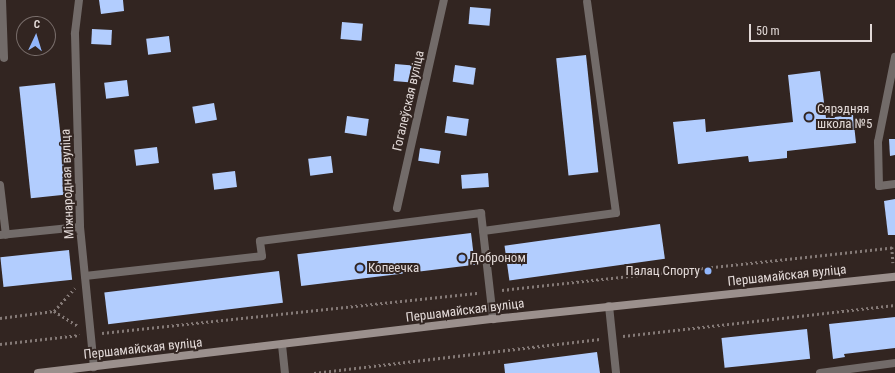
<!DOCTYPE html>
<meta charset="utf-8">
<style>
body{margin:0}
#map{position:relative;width:895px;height:373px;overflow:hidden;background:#322521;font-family:"Roboto Condensed",sans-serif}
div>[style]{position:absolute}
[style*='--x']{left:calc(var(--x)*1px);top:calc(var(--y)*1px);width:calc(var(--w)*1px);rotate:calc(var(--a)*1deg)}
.building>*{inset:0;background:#b2cdfe;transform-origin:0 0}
.path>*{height:2.5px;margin-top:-1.25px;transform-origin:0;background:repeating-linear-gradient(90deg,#847976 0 2px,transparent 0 5px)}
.service>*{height:8px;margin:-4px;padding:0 4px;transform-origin:4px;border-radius:4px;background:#726b69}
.minor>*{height:8px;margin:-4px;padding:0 4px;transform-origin:4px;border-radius:4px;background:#726b69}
.secondary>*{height:8px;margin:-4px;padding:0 4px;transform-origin:4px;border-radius:4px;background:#9b908d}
.dots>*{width:11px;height:11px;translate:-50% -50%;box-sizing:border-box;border:2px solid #322521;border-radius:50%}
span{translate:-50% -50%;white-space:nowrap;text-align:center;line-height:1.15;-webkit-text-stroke:4px #322521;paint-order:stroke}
.street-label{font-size:13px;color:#e2d9d7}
.poi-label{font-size:13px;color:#e2d9d7}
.left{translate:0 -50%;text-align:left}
.right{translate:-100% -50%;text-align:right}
.north{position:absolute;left:16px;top:16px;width:40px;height:40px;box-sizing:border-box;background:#322521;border:1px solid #786d6a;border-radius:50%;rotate:4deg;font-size:11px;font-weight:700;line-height:16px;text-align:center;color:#e2d9d7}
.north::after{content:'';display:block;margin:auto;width:14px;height:18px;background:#92b7fd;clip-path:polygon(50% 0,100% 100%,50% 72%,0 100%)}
.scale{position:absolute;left:749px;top:24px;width:123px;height:18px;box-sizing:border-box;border:2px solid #e2d9d7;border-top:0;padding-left:5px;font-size:12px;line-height:14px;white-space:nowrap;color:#e2d9d7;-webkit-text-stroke:3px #322521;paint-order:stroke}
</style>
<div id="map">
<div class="building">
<div style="clip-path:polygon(99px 0,123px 0,124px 11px,101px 14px)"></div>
<div style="left:470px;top:7px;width:21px;height:17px;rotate:5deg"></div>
<div style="left:342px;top:22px;width:21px;height:17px;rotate:5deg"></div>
<div style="left:92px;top:29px;width:20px;height:15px;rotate:3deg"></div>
<div style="left:169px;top:36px;width:16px;height:23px;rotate:83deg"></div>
<div style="left:586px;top:55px;width:118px;height:30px;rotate:84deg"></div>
<div style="left:395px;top:64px;width:21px;height:17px;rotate:5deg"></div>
<div style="left:455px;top:65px;width:21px;height:17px;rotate:8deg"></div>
<div style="clip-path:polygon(820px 71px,826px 118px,853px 115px,856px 143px,787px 151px,787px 158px,749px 162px,748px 156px,678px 164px,673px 122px,705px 119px,706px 132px,793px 122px,788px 75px)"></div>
<div style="left:127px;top:80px;width:16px;height:23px;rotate:83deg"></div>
<div style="left:55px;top:83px;width:112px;height:36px;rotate:84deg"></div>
<div style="left:214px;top:103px;width:17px;height:22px;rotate:80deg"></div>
<div style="left:347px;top:116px;width:22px;height:17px;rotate:8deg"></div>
<div style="left:447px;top:116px;width:22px;height:17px;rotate:8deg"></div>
<div style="clip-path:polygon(889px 139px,895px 139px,895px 155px,890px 156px)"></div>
<div style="left:157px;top:147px;width:16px;height:23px;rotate:83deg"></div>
<div style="left:420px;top:148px;width:21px;height:13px;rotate:8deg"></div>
<div style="left:331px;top:156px;width:17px;height:23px;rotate:83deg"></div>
<div style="left:235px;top:171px;width:16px;height:23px;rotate:83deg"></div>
<div style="left:488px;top:173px;width:14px;height:27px;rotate:86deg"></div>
<div style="clip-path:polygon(895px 199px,895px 235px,888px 235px,884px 201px)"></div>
<div style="left:660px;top:224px;width:35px;height:157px;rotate:82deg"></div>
<div style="left:471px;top:233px;width:32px;height:175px;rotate:83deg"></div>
<div style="left:69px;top:250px;width:30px;height:69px;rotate:84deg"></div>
<div style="left:279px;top:271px;width:32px;height:176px;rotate:83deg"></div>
<div style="clip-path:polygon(895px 317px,895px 348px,844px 354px,845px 357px,833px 359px,829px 324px)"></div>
<div style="left:807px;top:329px;width:30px;height:86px;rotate:84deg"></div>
<div style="clip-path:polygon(597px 352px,600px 373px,505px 373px,504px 364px)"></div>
</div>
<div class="path">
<div style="--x:892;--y:247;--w:16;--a:86"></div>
<div style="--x:502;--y:290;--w:395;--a:-6.2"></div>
<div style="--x:54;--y:311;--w:28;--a:32"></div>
<div style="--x:0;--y:318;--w:54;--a:-7.4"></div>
<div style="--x:54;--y:311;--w:31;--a:-48"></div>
<div style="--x:102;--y:333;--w:379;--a:-6.1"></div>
<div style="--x:623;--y:336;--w:274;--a:-6.5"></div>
<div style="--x:0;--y:344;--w:80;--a:-6.5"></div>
<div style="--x:314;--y:373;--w:288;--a:-6.8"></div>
</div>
<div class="service">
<div style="--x:2;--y:0;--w:58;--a:88"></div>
<div style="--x:0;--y:185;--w:50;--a:83.2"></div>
<div style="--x:879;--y:186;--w:16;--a:-7"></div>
<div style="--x:483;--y:231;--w:134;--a:-7.7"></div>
<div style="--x:616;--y:213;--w:213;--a:-97.8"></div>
<div style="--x:0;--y:235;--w:80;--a:-5.7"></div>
<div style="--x:85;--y:276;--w:178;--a:-6.4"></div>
<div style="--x:262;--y:256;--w:15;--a:-98"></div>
<div style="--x:260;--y:241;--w:223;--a:-7.2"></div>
<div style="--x:481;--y:213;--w:107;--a:83.5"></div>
<div style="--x:609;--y:306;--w:67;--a:84"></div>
<div style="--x:282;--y:345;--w:28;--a:84"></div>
<div style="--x:820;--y:373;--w:76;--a:-7.6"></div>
</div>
<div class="minor">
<div style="--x:79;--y:0;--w:34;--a:97"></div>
<div style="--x:75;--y:34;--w:193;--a:88.5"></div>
<div style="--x:80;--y:227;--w:141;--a:84.3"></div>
<div style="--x:879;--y:186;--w:44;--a:-91.3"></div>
<div style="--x:878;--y:142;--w:87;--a:-78.7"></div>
<div style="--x:397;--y:208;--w:213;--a:-77.3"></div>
</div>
<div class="secondary">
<div style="--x:38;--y:373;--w:458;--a:-6.8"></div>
<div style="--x:493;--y:319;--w:404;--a:-6"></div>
</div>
<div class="dots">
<div style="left:809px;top:117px;background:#92b7fd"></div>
<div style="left:462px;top:258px;background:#92b7fd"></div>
<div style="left:360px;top:268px;background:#92b7fd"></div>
<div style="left:708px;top:271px;background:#92b7fd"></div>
</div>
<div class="street-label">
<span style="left:409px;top:101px;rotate:-77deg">Гогалеўская вуліца</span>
<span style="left:68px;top:184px;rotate:-92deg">Міжнародная вуліца</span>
<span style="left:787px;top:276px;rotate:-6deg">Першамайская вуліца</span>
<span style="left:465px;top:311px;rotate:-7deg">Першамайская вуліца</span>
<span style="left:143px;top:349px;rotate:-6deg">Першамайская вуліца</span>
</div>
<div class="poi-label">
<span class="left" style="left:817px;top:117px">Сярэдняя<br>школа №5</span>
<span class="left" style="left:470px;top:258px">Доброном</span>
<span class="left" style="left:368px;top:268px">Копеечка</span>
<span class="right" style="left:700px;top:271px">Палац Спорту</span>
</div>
<div class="north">С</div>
<div class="scale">50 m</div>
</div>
